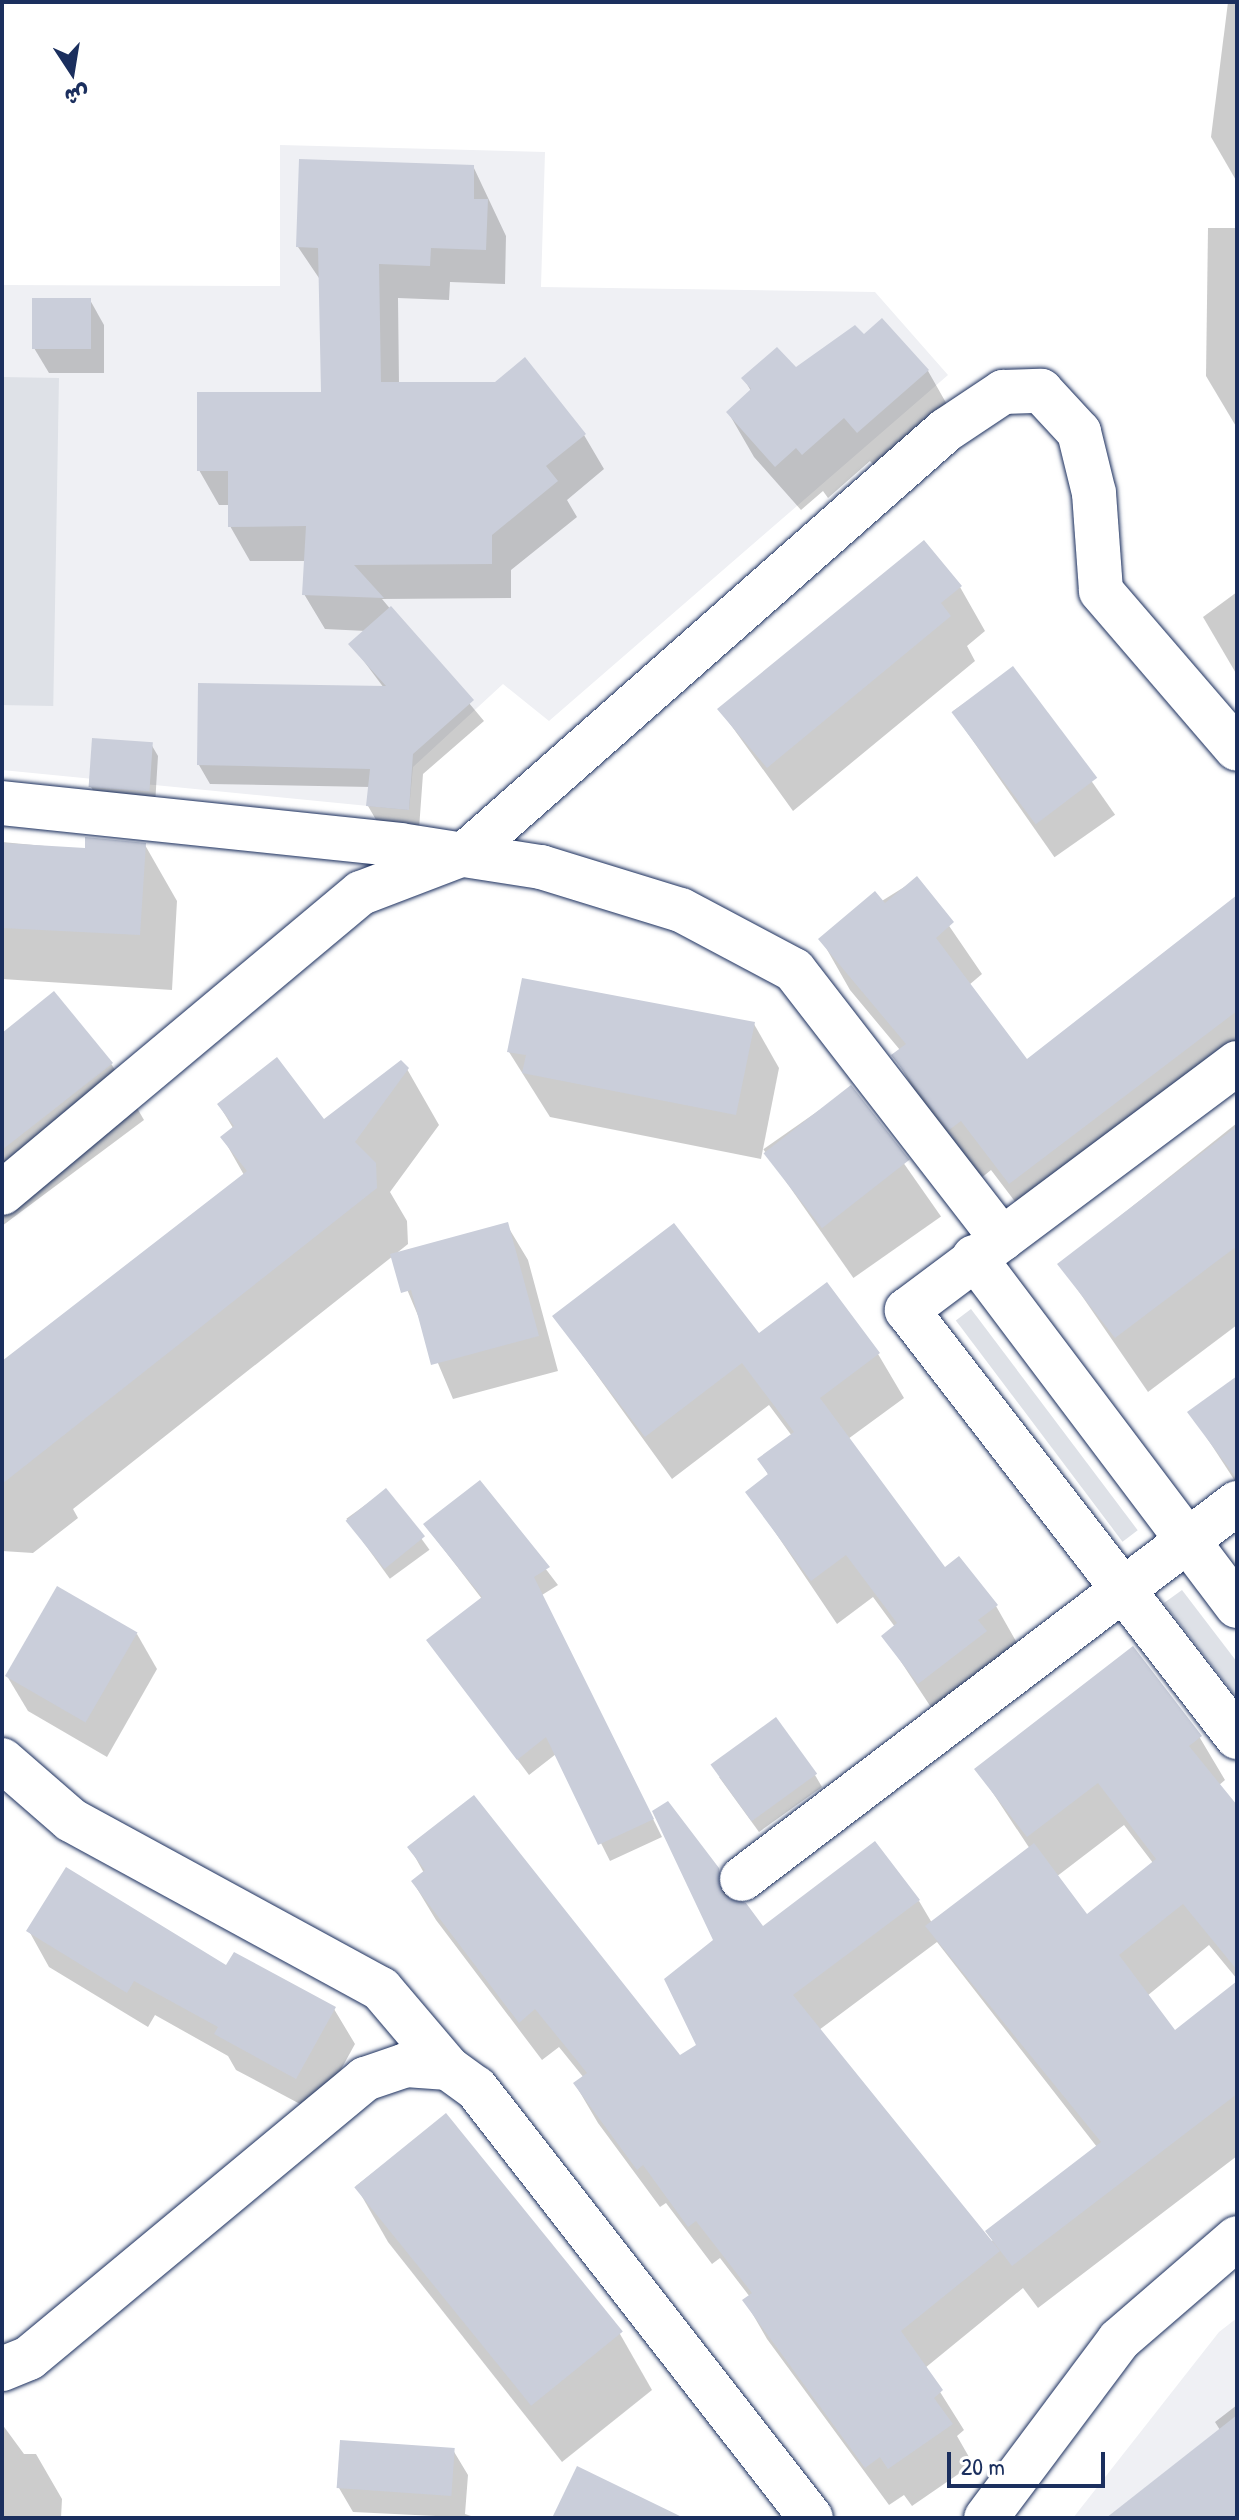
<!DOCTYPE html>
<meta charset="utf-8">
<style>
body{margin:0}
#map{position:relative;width:1239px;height:2520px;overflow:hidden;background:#fff;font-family:"Patrick Hand","Playpen Sans Arabic",sans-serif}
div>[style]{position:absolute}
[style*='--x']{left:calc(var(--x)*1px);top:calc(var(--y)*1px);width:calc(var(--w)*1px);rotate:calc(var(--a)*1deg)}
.built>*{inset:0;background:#eff0f4}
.green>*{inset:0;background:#dee1e7;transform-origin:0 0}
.shadow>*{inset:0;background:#0003;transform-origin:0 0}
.building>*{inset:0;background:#caceda;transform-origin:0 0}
.roads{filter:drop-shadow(0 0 2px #1b2f5e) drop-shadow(0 0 2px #1b2f5e)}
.street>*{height:44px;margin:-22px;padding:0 22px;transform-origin:22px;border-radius:22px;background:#fff}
.primary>*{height:44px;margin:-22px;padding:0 22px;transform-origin:22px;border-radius:22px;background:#fff}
span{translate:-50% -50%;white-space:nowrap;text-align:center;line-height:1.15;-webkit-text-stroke:8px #fff;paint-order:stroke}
.frame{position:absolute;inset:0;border:4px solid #1b2f5e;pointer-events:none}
.north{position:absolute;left:32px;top:32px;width:80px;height:80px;-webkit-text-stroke:6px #fff;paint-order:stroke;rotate:168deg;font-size:22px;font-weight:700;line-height:32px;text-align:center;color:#1b2f5e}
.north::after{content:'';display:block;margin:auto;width:28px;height:36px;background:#1b2f5e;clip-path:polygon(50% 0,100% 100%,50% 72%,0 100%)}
.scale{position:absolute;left:947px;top:2452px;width:158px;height:36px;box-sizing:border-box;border:4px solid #1b2f5e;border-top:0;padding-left:10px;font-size:24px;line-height:28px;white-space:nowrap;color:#1b2f5e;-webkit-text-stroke:6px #fff;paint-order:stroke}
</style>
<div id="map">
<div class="built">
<div style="clip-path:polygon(280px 145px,545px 152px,541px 287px,875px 292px,948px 375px,549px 721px,503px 684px,413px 767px,409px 810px,2px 770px,2px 285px,280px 286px)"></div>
<div style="clip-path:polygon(1237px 2318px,1237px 2518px,1073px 2518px,1219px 2332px)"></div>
</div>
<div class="green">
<div style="left:2px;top:377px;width:57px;height:328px;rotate:1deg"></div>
<div style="left:971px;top:1309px;width:277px;height:19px;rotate:53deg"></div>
<div style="clip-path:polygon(1182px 1590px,1237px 1662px,1237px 1698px,1164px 1603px)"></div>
</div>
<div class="shadow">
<div style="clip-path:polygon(1228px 2px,1237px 2px,1237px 182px,1211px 137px)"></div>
<div style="clip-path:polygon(473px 166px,506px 236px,505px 284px,450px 282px,449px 300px,398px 298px,399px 384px,584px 435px,604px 469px,567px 500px,577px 517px,511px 570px,511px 598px,382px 599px,484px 721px,423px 774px,419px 829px,379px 825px,368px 806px,370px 787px,210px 784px,199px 765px,384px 688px,351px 644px,366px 631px,325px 629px,304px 594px,306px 561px,250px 561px,230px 526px,230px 505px,219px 505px,199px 470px,323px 394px,321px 281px,298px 247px)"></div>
<div style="clip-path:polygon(1208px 228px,1237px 228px,1237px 428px,1206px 376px)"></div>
<div style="clip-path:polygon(90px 300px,104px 325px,104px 373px,49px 373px,34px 348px)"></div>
<div style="clip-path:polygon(864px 337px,928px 371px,953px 415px,884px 476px,870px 461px,828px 498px,823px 491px,801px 510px,754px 457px,728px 412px,751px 391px,744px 379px,796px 369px)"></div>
<div style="clip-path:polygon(960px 587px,985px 631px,967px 646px,975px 661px,793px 811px,720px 710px)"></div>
<div style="clip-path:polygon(1237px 592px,1237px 675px,1203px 617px)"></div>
<div style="left:1013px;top:669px;width:178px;height:74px;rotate:55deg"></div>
<div style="clip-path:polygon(151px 744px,158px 756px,155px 805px,98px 799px,91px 787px)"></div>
<div style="clip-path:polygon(2px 842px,87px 850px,145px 845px,177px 901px,172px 990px,2px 979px)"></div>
<div style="clip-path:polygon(917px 879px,982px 974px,969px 985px,1027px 1061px,1237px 897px,1237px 1082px,1039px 1233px,991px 1170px,980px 1179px,923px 1106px,894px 1055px,900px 1050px,850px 990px,821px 939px)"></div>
<div style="clip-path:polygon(54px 994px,112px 1065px,144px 1120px,2px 1226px,2px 1036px)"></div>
<div style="clip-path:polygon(754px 1024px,779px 1068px,761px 1159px,550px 1117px,509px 1052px)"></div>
<div style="clip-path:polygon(407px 1069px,439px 1125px,390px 1192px,407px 1221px,408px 1244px,393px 1256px,507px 1225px,528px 1260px,558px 1371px,453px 1399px,393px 1256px,73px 1509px,78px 1518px,33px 1553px,2px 1551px,2px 1364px,244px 1175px,223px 1138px,233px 1128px,219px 1105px,324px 1121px)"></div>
<div style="left:851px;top:1088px;width:157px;height:107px;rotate:55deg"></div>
<div style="clip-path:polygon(1237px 1123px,1237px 1325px,1148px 1392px,1060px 1264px)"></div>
<div style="clip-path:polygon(555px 1317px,878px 1354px,904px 1398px,848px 1439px,945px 1570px,996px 1606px,1021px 1650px,944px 1727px,884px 1636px,895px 1627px,873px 1597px,837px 1624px,748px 1492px,769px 1476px,759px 1459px,792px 1436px,769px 1405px,672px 1479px)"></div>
<div style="clip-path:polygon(1237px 1378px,1237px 1484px,1190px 1412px)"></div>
<div style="clip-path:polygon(480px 1483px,558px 1585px,542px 1595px,662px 1837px,610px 1861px,556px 1754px,529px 1775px,428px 1640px,482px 1599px,425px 1525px)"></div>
<div style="left:386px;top:1490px;width:74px;height:49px;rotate:54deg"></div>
<div style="clip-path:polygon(137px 1634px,157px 1669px,107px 1757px,28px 1711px,7px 1676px)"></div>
<div style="clip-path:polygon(evenodd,1133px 1649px,1200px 1738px,1225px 1780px,1218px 1786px,1237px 1809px,1237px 1979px,1209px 1945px,1147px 1996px,1175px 2032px,1237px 1984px,1237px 2156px,1038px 2308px,1023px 2288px,925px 2368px,964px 2430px,957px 2436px,973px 2464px,912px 2506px,904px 2495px,889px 2505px,767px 2339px,745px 2301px,750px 2297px,720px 2258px,712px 2264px,666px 2203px,660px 2207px,598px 2123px,575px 2084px,584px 2078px,559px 2047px,542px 2060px,436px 1920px,413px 1882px,424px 1873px,410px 1848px,680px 2058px,699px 2045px,716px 1941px,718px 1870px,763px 1928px,919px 1901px,932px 1923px,1030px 1849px,977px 1769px,1133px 1649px,1124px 1825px,1153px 1863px,1087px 1917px,1056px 1877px,1124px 1825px,1133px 1649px,937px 1942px,1097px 2147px,991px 2242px,819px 2030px,937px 1942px)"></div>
<div style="clip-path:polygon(815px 1775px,822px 1787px,759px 1832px,719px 1777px)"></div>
<div style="clip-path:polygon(29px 1931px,227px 1968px,334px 2009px,355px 2044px,317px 2113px,236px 2070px,228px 2056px,155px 2015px,148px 2027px,49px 1967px)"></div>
<div style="clip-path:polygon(446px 2116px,620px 2334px,652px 2390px,562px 2462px,388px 2242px,356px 2186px)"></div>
<div style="clip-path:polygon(1237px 2405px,1237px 2518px,1142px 2518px,1220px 2430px,1215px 2422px)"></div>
<div style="clip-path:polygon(2px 2424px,24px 2454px,36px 2454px,62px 2499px,61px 2518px,2px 2518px)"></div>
<div style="clip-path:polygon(453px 2450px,468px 2475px,465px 2514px,477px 2518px,353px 2512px,339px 2488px)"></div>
</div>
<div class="building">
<div style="clip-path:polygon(299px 159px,474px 165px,474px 199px,488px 199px,486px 250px,431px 248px,430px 266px,379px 264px,381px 382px,495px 382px,525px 357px,586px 434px,546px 466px,558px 481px,492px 535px,492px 564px,354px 565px,384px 598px,302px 595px,306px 526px,228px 527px,228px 471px,197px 471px,197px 392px,321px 392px,318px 248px,296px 247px)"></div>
<div style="left:32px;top:298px;width:59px;height:51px"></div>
<div style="clip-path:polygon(882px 318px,929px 370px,857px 433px,844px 418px,802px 455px,796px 448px,775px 467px,726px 412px,751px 389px,741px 378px,777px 347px,796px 367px,855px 325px,864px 334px)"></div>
<div style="clip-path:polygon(924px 540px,962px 586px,941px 603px,951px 616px,767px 768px,717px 709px)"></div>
<div style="clip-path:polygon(391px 606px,474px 700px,413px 754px,409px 810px,366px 806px,370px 769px,197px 765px,198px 683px,386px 686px,348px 644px)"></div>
<div style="left:1013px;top:666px;width:140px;height:77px;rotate:53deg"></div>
<div style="left:92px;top:738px;width:61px;height:49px;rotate:4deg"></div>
<div style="clip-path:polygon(85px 837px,146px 843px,140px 935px,2px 928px,2px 843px,85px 848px)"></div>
<div style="clip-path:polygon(917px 876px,954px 922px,936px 938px,1027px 1059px,1237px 895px,1237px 1011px,1009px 1184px,961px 1121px,949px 1130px,891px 1055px,906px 1044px,818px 939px,875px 891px,885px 903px)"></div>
<div style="clip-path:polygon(522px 978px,755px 1022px,736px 1115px,522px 1073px,526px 1055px,507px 1052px)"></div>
<div style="clip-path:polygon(54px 991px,113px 1063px,2px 1150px,2px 1033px)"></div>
<div style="clip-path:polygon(277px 1057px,324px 1119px,401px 1060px,409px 1068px,355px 1142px,376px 1163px,377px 1188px,2px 1484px,2px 1361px,247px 1171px,220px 1137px,234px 1126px,217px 1104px)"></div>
<div style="left:851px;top:1085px;width:95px;height:111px;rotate:52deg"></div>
<div style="clip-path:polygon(1237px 1126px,1237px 1246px,1115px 1338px,1057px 1264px)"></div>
<div style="clip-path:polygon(508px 1222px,539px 1336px,431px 1365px,411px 1290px,401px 1293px,390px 1254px)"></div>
<div style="clip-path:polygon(674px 1223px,759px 1333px,827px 1282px,880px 1353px,820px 1398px,945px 1567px,959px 1556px,998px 1605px,978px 1620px,987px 1631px,918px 1684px,881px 1636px,897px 1623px,846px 1555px,811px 1581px,745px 1492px,768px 1474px,757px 1459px,794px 1432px,742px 1363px,645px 1437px,552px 1316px)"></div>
<div style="clip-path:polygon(1237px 1376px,1237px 1479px,1187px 1412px)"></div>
<div style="clip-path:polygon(480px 1480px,550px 1567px,534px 1577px,654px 1819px,598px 1845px,546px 1737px,517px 1760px,426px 1640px,482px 1597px,423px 1524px)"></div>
<div style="left:386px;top:1488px;width:62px;height:52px;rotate:51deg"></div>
<div style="left:57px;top:1586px;width:93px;height:104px;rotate:30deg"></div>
<div style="clip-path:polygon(1133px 1646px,1202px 1736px,1189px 1746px,1237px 1805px,1237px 1970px,1183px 1904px,1119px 1955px,1175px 2030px,1237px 1981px,1237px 2094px,1012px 2266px,985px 2231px,1101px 2142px,925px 1926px,1034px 1843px,1087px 1914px,1156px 1859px,1098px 1783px,1027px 1837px,974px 1769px)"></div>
<div style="left:776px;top:1717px;width:70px;height:81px;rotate:54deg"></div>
<div style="clip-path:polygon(474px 1795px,680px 2055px,696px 2045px,664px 1979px,713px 1940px,652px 1811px,668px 1801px,719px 1868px,723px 1895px,746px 1903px,763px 1926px,875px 1841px,920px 1900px,793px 1995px,1000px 2251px,901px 2331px,943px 2390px,934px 2398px,953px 2424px,888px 2469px,880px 2457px,865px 2468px,742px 2300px,752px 2293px,696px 2221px,688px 2227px,643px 2165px,637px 2170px,573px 2083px,587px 2073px,535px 2009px,519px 2023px,411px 1881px,425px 1870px,407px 1847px)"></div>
<div style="clip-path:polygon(66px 1867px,226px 1965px,234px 1952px,336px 2007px,296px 2079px,214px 2034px,218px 2027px,134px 1981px,127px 1993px,26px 1931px)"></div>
<div style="left:446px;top:2113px;width:281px;height:118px;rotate:51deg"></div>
<div style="clip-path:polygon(1237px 2415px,1237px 2518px,1106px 2518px)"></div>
<div style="left:340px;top:2440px;width:115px;height:48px;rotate:4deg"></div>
<div style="clip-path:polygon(577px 2466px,684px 2518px,552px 2518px)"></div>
</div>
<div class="roads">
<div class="street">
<div style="--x:2;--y:803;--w:400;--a:6"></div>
<div style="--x:400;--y:845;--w:143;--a:8.9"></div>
<div style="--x:541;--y:867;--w:146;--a:17.1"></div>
<div style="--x:681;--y:910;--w:128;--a:28"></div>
<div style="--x:794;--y:970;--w:340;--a:52.3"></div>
<div style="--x:1002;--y:1239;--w:119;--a:143.2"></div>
<div style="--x:907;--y:1310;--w:540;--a:52.3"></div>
<div style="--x:2;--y:1193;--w:468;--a:-39.9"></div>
<div style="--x:361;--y:893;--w:112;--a:-20.9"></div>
<div style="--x:466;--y:853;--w:640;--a:-41.39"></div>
<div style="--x:946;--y:430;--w:69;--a:-33.7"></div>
<div style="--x:1003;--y:392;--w:38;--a:-2"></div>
<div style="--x:1041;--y:391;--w:56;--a:47.2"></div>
<div style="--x:1079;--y:432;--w:63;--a:76.2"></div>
<div style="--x:1094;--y:493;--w:98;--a:85.9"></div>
<div style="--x:1101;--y:591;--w:208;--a:49.3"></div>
<div style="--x:1002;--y:1239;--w:294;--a:-36.8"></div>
<div style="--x:974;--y:1257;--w:437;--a:53"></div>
<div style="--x:2;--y:1760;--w:91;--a:41"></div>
<div style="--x:71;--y:1820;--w:353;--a:28.6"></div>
<div style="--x:381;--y:1989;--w:104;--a:49.7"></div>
<div style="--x:742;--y:1879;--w:622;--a:-37.22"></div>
<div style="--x:2;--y:2369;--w:29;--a:-22"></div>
<div style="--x:29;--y:2358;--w:437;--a:-39.7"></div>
<div style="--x:365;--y:2079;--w:43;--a:-18.9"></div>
<div style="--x:406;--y:2065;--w:42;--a:4.1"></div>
<div style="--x:448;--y:2068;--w:34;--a:36"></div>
<div style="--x:476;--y:2088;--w:545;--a:52.08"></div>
</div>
<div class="primary">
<div style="--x:986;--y:2518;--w:222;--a:-53.2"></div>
<div style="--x:1119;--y:2340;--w:156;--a:-40.8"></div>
</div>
</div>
<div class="frame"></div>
<div class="north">ش</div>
<div class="scale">20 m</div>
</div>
